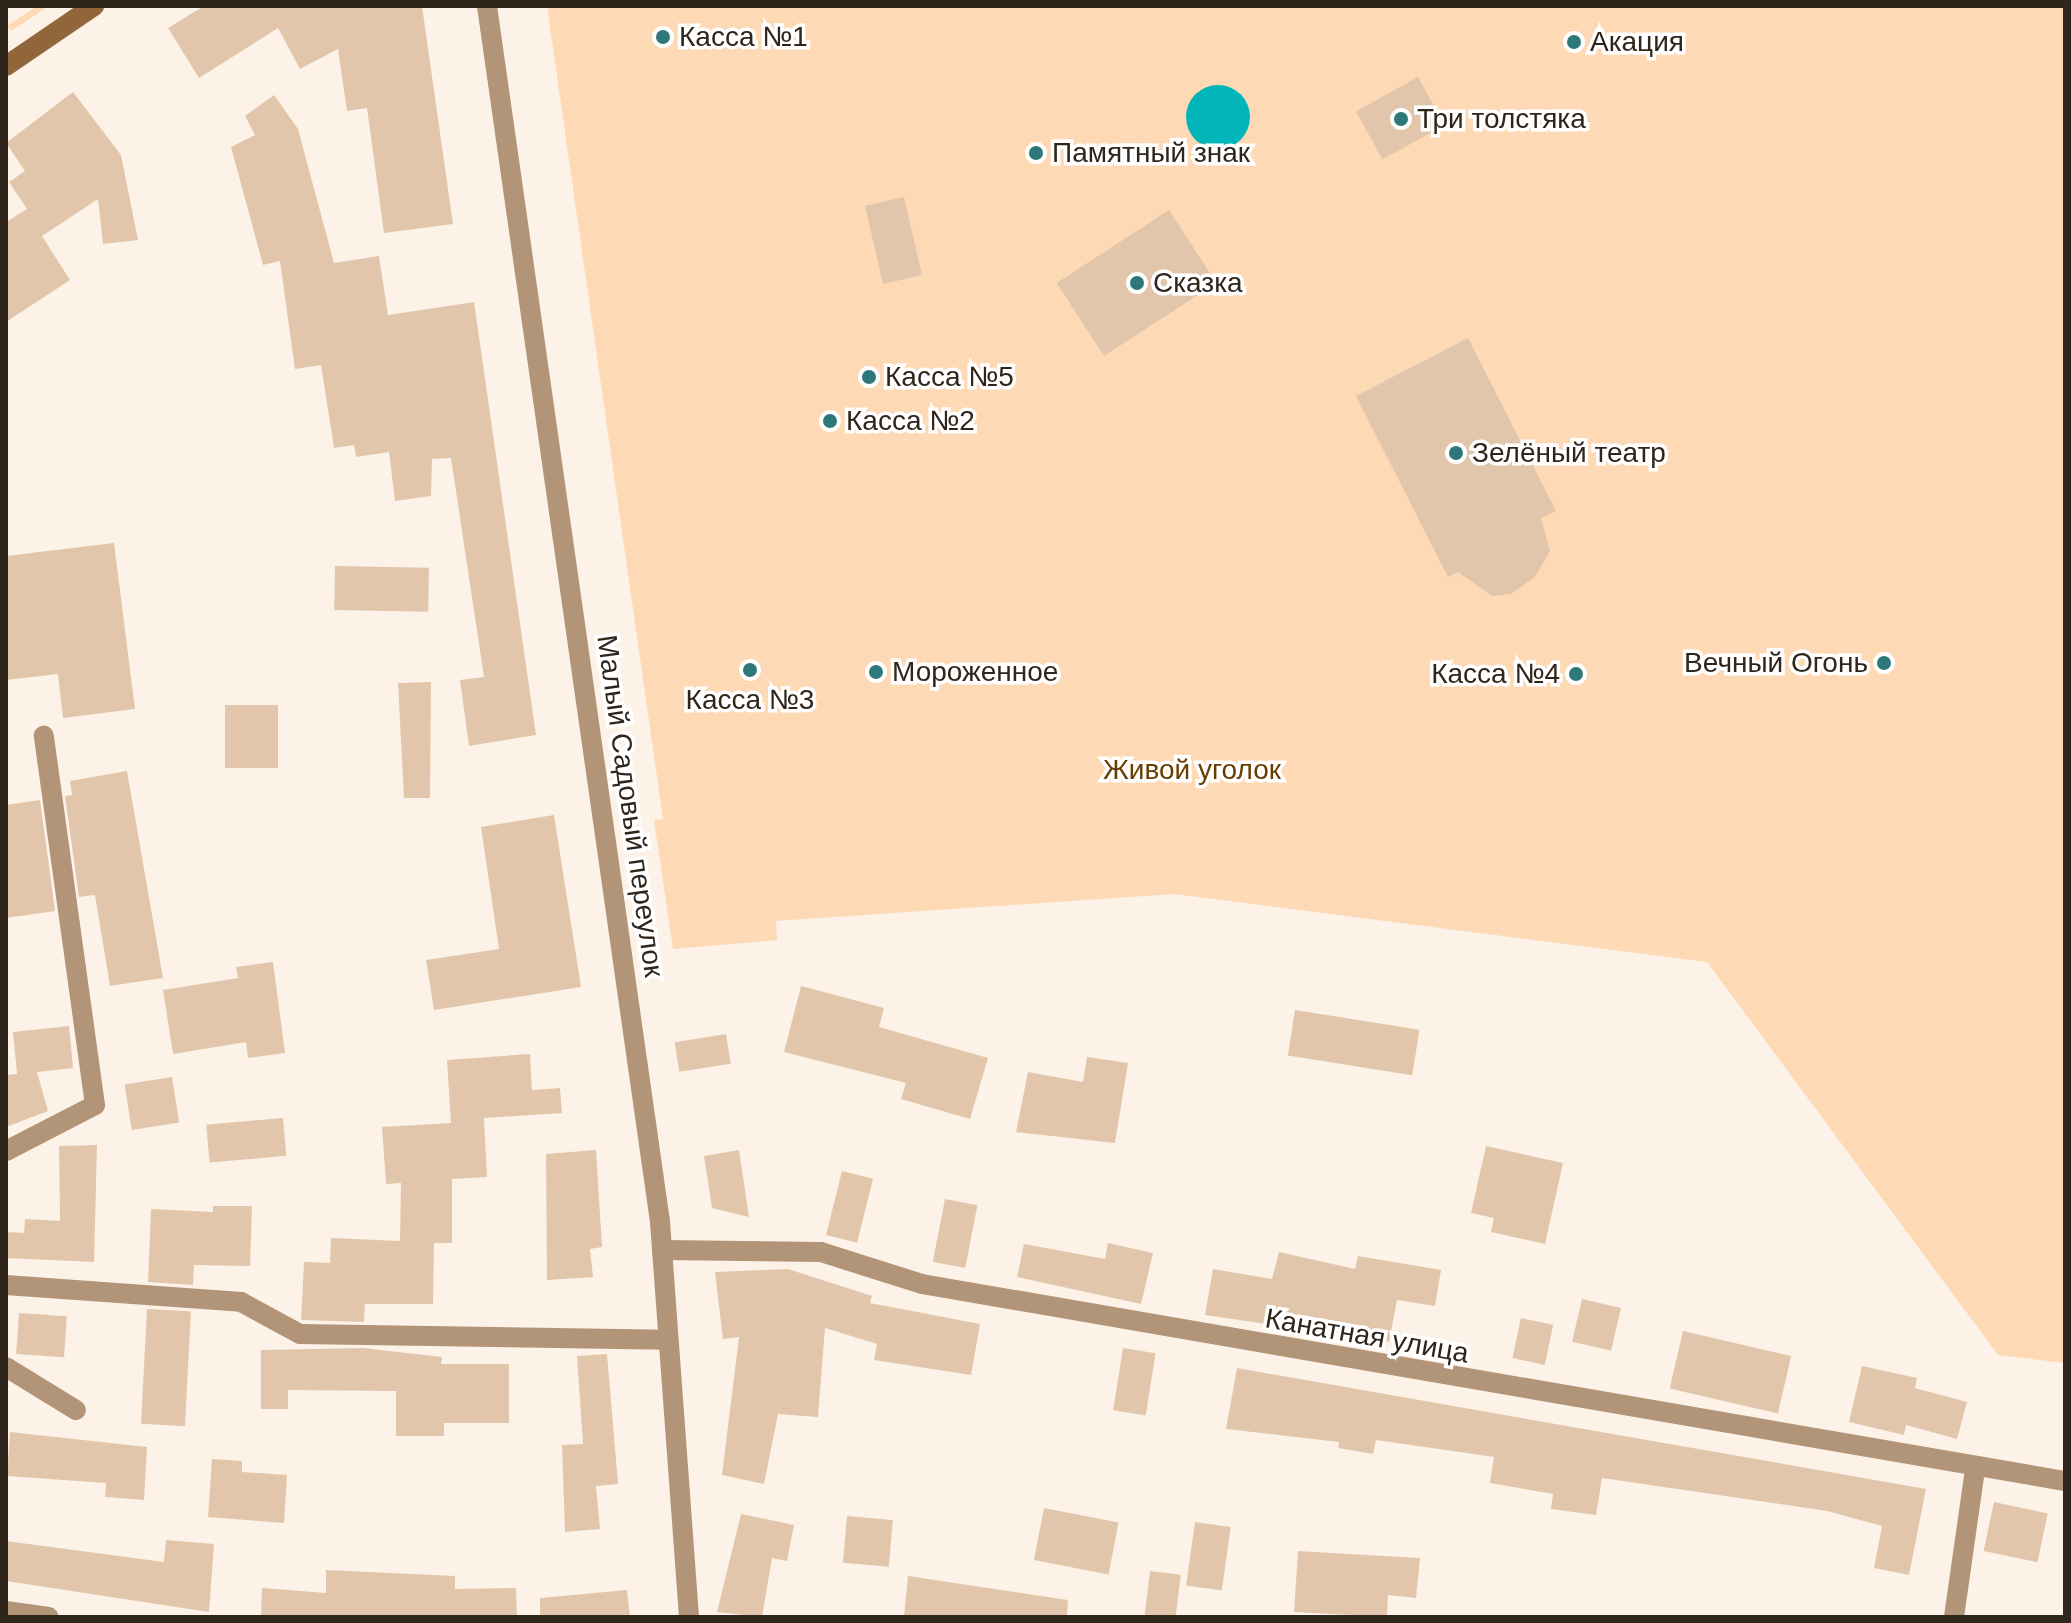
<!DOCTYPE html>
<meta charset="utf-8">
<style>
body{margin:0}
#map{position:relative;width:2071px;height:1623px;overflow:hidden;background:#fdf2e7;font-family:Helvetica,sans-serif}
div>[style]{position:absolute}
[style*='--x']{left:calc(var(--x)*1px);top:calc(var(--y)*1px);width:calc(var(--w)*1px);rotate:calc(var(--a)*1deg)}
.green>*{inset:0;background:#fed9b5}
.water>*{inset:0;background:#02b5b8}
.round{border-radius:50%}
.building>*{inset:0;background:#e2c6ab;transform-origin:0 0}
.street>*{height:20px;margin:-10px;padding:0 10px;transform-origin:10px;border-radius:10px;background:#b29478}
.secondary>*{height:20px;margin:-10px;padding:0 10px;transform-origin:10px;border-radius:10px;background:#91663a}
.dots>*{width:22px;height:22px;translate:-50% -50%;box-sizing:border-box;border:4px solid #fff;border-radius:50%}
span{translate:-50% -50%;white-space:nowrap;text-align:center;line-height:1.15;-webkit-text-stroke:7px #fff;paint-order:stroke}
.poi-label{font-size:28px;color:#2f251a}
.left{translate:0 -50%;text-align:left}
.right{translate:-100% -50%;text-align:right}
.park-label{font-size:28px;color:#683d00}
.street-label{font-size:28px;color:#2f251a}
.frame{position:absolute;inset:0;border:8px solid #2f251a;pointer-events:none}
</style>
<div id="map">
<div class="green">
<div style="clip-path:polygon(37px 6px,49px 6px,11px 31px,7px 26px)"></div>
<div style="clip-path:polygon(547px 6px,2065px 6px,2065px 1363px,1998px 1355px,1707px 962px,1174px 894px,776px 921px,777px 940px,673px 949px,654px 820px,663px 819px)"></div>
</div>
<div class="water">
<div class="round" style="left:1186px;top:85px;width:64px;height:64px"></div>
</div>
<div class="building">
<div style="clip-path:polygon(204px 6px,422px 6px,453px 224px,384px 233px,367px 108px,347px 111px,338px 49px,300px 69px,278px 28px,199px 78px,168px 28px)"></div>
<div style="left:1418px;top:77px;width:55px;height:71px;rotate:61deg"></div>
<div style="clip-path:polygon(73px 92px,121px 155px,138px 240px,103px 244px,98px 199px,42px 236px,70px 280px,6px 322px,6px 222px,27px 209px,9px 182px,25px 171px,6px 143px)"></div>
<div style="clip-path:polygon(274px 95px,298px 129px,334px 263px,379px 256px,388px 315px,474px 302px,536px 735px,469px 746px,460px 680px,484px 677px,451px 458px,432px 459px,431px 496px,395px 501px,389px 452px,356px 457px,354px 445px,334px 448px,321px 365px,295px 369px,280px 261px,263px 265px,231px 147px,255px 135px,245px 116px)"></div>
<div style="left:904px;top:197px;width:80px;height:40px;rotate:77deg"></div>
<div style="left:1169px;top:210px;width:87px;height:134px;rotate:57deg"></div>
<div style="clip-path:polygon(1468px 338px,1556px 511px,1541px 518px,1550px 551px,1535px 577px,1511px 594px,1492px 596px,1458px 572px,1448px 577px,1356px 396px)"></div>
<div style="clip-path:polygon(114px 543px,135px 709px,63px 718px,58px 674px,6px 680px,6px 556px)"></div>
<div style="left:335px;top:566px;width:94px;height:44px;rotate:1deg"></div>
<div style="clip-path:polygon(431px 682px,430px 798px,404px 798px,398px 683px)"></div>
<div style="left:225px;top:705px;width:53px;height:63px"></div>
<div style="clip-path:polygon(127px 771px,163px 978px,110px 986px,95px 895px,79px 897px,65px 796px,72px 795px,70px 781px)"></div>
<div style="clip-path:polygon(40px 800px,55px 911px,6px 918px,6px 805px)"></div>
<div style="clip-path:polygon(554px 815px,581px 987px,434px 1010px,426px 960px,499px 949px,481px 827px)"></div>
<div style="clip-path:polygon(273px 962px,285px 1053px,248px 1058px,246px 1042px,173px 1054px,163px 990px,238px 978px,236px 967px)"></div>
<div style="clip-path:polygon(801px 986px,884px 1008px,879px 1027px,988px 1058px,970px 1119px,901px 1099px,906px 1083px,784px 1052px)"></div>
<div style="left:1295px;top:1010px;width:126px;height:46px;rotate:9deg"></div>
<div style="clip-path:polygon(69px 1026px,73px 1068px,37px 1072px,48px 1111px,6px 1127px,6px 1075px,17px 1074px,13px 1032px)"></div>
<div style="left:726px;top:1034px;width:30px;height:52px;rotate:81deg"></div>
<div style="clip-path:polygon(530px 1054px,532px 1090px,560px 1088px,562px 1113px,484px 1118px,487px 1177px,452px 1179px,452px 1243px,434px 1243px,433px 1304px,365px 1304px,364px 1322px,301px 1320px,304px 1262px,330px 1263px,331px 1238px,400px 1241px,401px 1183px,386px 1184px,382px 1127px,451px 1123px,447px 1060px)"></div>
<div style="clip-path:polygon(1087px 1057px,1128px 1063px,1115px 1143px,1016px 1132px,1028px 1072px,1083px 1082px)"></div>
<div style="left:172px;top:1077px;width:46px;height:48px;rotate:81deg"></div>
<div style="left:283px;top:1118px;width:38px;height:77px;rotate:85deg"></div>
<div style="clip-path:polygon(97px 1145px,94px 1262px,6px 1258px,6px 1232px,24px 1233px,25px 1219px,60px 1221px,59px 1146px)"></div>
<div style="clip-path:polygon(1486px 1146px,1563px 1163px,1545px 1244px,1491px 1232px,1494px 1218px,1471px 1213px)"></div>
<div style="clip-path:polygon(596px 1150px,602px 1247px,590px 1249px,593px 1277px,547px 1280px,546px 1154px)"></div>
<div style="clip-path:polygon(739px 1150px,749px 1217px,712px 1208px,704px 1156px)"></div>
<div style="left:842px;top:1171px;width:32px;height:66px;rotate:14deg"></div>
<div style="left:945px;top:1199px;width:33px;height:64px;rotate:11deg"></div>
<div style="clip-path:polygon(213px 1206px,252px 1206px,250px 1266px,194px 1265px,193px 1285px,148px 1282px,151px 1209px,213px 1212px)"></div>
<div style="clip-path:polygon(1108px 1243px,1153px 1253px,1141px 1304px,1017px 1277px,1024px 1244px,1105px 1259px)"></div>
<div style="clip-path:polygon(1279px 1252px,1355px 1269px,1358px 1256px,1441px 1270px,1435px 1306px,1397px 1300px,1389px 1342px,1205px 1315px,1213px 1269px,1272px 1279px)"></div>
<div style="clip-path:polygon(788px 1269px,872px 1296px,870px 1303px,980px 1324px,971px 1375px,874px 1360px,877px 1344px,825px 1328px,818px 1417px,778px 1414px,764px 1484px,722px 1475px,739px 1337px,723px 1339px,715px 1272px)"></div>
<div style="left:1582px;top:1299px;width:40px;height:44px;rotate:13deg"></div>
<div style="left:147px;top:1309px;width:44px;height:115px;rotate:3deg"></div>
<div style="left:19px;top:1313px;width:48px;height:41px;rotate:4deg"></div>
<div style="left:1521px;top:1318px;width:33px;height:41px;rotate:12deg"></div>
<div style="left:1683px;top:1331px;width:111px;height:59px;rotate:13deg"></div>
<div style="clip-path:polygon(363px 1348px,442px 1357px,441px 1364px,509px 1364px,509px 1423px,444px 1423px,444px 1436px,396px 1436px,396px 1391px,288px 1390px,288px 1409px,261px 1409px,261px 1350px)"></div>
<div style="left:1123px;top:1348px;width:33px;height:63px;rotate:9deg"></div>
<div style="clip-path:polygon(607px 1354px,618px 1484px,596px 1486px,600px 1529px,565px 1532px,562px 1445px,583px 1444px,577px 1356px)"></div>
<div style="clip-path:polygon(1862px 1366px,1917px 1378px,1915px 1388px,1967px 1402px,1957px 1439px,1906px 1425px,1904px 1435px,1849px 1422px)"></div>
<div style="clip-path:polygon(1237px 1368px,1926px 1489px,1909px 1575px,1874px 1568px,1882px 1526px,1827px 1511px,1602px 1478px,1596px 1515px,1551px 1509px,1553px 1494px,1490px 1483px,1494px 1457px,1376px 1440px,1373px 1454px,1338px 1448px,1339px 1442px,1226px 1429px)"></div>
<div style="clip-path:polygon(10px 1432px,147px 1447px,144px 1500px,105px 1497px,106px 1483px,7px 1476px)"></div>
<div style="clip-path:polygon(212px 1459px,242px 1461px,242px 1472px,287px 1475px,284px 1523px,208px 1517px)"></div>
<div style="left:1994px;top:1502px;width:55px;height:50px;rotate:12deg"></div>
<div style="left:1044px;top:1508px;width:76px;height:53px;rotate:11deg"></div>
<div style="clip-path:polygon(741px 1514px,794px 1525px,787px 1561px,772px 1558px,762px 1617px,717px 1612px)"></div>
<div style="left:847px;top:1516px;width:46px;height:47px;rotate:5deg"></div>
<div style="left:1195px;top:1522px;width:36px;height:64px;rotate:8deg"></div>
<div style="clip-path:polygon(166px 1540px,214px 1544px,209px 1612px,6px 1581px,6px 1541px,164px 1562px)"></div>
<div style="clip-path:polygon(1298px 1551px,1420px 1558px,1416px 1598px,1388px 1595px,1387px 1617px,1294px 1612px)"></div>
<div style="clip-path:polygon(326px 1570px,455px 1576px,455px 1589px,516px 1588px,517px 1617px,261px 1617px,262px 1588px,326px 1593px)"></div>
<div style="left:1150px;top:1571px;width:31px;height:46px;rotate:7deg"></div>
<div style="clip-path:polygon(908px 1576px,1068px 1600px,1067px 1617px,904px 1617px)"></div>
<div style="clip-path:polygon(627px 1590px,630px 1617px,540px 1617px,540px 1598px)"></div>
</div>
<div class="street">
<div style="--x:487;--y:6;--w:1228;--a:81.9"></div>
<div style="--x:660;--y:1222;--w:396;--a:85.8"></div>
<div style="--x:6;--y:1151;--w:100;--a:-27.3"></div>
<div style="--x:95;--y:1105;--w:373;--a:-97.9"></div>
<div style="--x:662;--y:1250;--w:159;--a:0.7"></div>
<div style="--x:821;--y:1252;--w:106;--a:17.6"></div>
<div style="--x:922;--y:1284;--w:1160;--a:9.78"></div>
<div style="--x:6;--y:1285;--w:236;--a:4.1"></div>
<div style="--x:241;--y:1302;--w:67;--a:28.5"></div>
<div style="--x:300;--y:1334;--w:366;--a:0.9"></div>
<div style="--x:6;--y:1367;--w:82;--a:31.6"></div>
<div style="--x:6;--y:1611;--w:43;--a:7.9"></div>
<div style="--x:1954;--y:1617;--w:149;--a:-81.9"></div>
</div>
<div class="secondary">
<div style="--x:6;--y:66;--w:107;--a:-34.3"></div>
</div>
<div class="dots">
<div style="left:663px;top:37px;background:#2f787a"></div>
<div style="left:1574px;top:42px;background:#2f787a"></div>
<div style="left:1401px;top:119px;background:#2f787a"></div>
<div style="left:1036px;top:153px;background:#2f787a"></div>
<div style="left:1137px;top:283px;background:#2f787a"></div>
<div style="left:869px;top:377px;background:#2f787a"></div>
<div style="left:830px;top:421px;background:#2f787a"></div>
<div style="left:1456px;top:453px;background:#2f787a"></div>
<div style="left:1884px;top:663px;background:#2f787a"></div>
<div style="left:750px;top:670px;background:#2f787a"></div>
<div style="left:876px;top:672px;background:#2f787a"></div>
<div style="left:1576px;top:674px;background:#2f787a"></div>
</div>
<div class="poi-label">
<span class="left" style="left:679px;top:37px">Касса №1</span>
<span class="left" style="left:1590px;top:42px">Акация</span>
<span class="left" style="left:1417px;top:119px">Три толстяка</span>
<span class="left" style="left:1052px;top:153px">Памятный знак</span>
<span class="left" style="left:1153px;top:283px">Сказка</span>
<span class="left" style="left:885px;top:377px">Касса №5</span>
<span class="left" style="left:846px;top:421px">Касса №2</span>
<span class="left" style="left:1472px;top:453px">Зелёный театр</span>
<span class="right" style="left:1868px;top:663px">Вечный Огонь</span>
<span class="left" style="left:892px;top:672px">Мороженное</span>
<span class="right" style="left:1560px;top:674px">Касса №4</span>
<span style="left:750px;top:700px">Касса №3</span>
</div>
<div class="park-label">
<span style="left:1192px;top:770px">Живой уголок</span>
</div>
<div class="street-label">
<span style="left:630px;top:806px;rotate:82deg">Малый Садовый переулок</span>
<span style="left:1367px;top:1336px;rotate:10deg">Канатная улица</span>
</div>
<div class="frame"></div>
</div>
